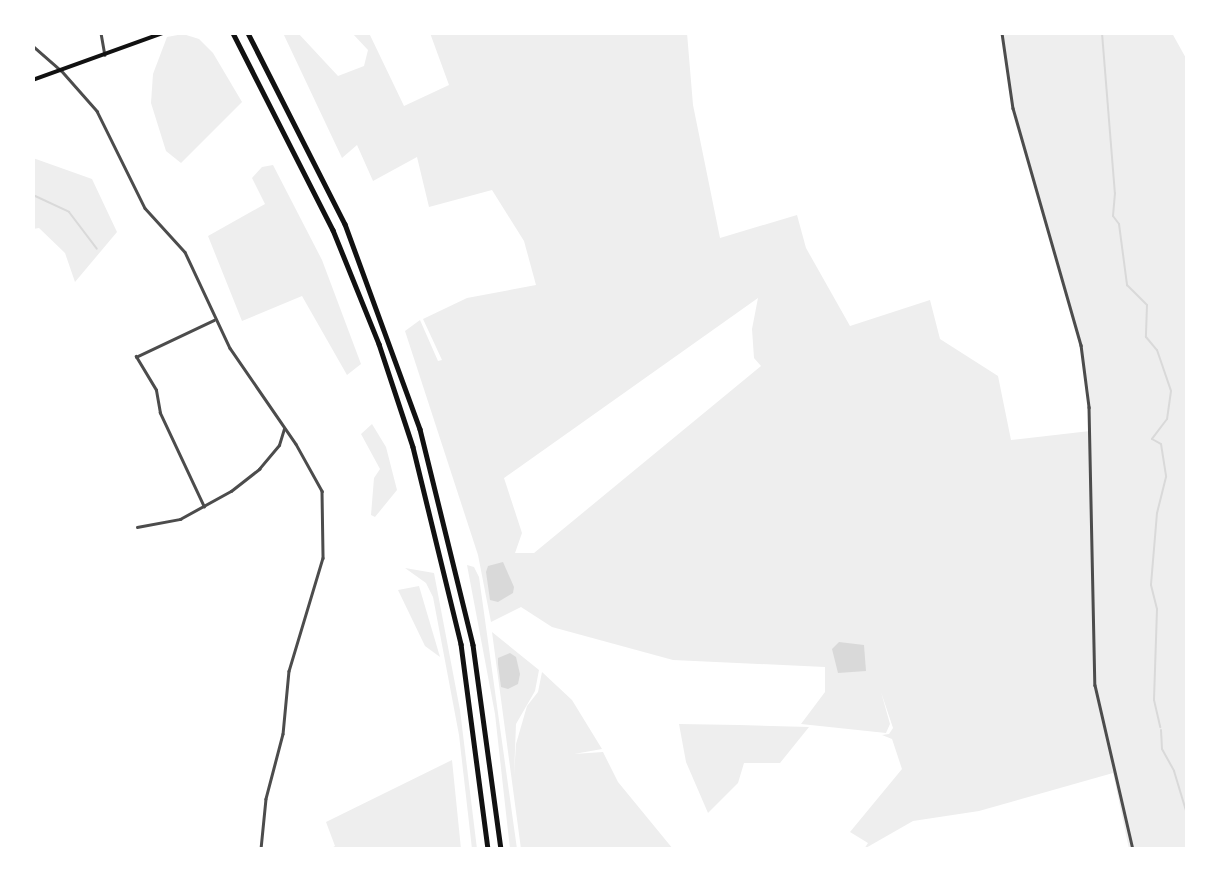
<!DOCTYPE html>
<style>
body{margin:0}
#map{position:relative;width:1220px;height:882px;overflow:hidden;background:#fff;font-family:Roboto,sans-serif}
div>[style]{position:absolute}
[style*='--x']{left:calc(var(--x)*1px);top:calc(var(--y)*1px);width:calc(var(--w)*1px);rotate:calc(var(--a)*1deg)}
.green>*{inset:0;background:#eee}
.water>*{inset:0;background:#d9d9d9}
.stream>*{height:2px;margin:-1px;padding:0 1px;transform-origin:1px;border-radius:1px;background:#d9d9d9}
.minor>*{height:2.5px;margin:-1.25px;padding:0 1.25px;transform-origin:1.25px;border-radius:1.25px;background:#4c4c4c}
.tertiary>*{height:2.5px;margin:-1.25px;padding:0 1.25px;transform-origin:1.25px;border-radius:1.25px;background:#4c4c4c}
.secondary>*{height:3.5px;margin:-1.75px;padding:0 1.75px;transform-origin:1.75px;border-radius:1.75px;background:#111}
.motorway>*{height:4.5px;margin:-2.25px;padding:0 2.25px;transform-origin:2.25px;border-radius:2.25px;background:#111}
span{translate:-50% -50%;white-space:nowrap;text-align:center;line-height:1.15;-webkit-text-stroke:7px #fff;paint-order:stroke}
.frame{position:absolute;inset:0;border:35px solid #fff;pointer-events:none}
</style>
<div id="map">
<div class="green">
<div style="clip-path:polygon(evenodd,283px 33px,298px 33px,338px 76px,364px 66px,368px 50px,352px 33px,369px 33px,404px 106px,449px 85px,430px 33px,687px 33px,693px 105px,720px 238px,797px 215px,806px 248px,850px 326px,930px 300px,940px 339px,998px 376px,1011px 440px,1090px 431px,1089px 391px,1071px 307px,1009px 92px,1003px 33px,1172px 33px,1187px 60px,1187px 849px,1129px 849px,1113px 773px,979px 811px,913px 821px,864px 849px,868px 843px,850px 832px,902px 769px,892px 739px,882px 735px,889px 734px,893px 728px,881px 692px,890px 724px,886px 733px,801px 724px,825px 692px,825px 667px,673px 660px,552px 627px,521px 607px,491px 622px,478px 555px,405px 331px,420px 320px,438px 361px,442px 360px,423px 319px,467px 298px,536px 285px,524px 241px,492px 190px,429px 207px,417px 157px,373px 181px,357px 145px,342px 158px,283px 33px,758px 298px,752px 329px,754px 358px,761px 366px,534px 553px,515px 553px,522px 533px,504px 478px,758px 298px)"></div>
<div style="clip-path:polygon(183px 34px,199px 39px,213px 53px,242px 102px,181px 163px,166px 151px,151px 103px,153px 74px,167px 37px)"></div>
<div style="clip-path:polygon(33px 158px,92px 179px,117px 232px,75px 282px,65px 253px,39px 228px,33px 229px)"></div>
<div style="clip-path:polygon(273px 165px,322px 260px,361px 364px,347px 375px,302px 296px,242px 321px,208px 236px,265px 204px,252px 178px,262px 167px)"></div>
<div style="clip-path:polygon(372px 424px,386px 447px,397px 490px,375px 517px,371px 515px,374px 478px,380px 469px,361px 434px)"></div>
<div style="clip-path:polygon(467px 565px,474px 567px,479px 577px,517px 849px,510px 849px,495px 714px)"></div>
<div style="clip-path:polygon(405px 568px,434px 573px,460px 710px,477px 849px,472px 849px,459px 735px,433px 597px,426px 583px)"></div>
<div style="clip-path:polygon(419px 586px,440px 657px,425px 646px,398px 590px)"></div>
<div style="clip-path:polygon(492px 632px,539px 670px,535px 691px,516px 724px,514px 776px,516px 744px,527px 706px,538px 692px,542px 672px,572px 700px,602px 749px,574px 754px,603px 752px,618px 782px,673px 849px,521px 849px)"></div>
<div style="clip-path:polygon(679px 724px,739px 725px,809px 727px,780px 763px,744px 763px,738px 783px,708px 813px,686px 762px)"></div>
<div style="clip-path:polygon(452px 760px,461px 849px,330px 849px,335px 846px,326px 822px)"></div>
</div>
<div class="water">
<div style="clip-path:polygon(503px 562px,514px 587px,513px 593px,498px 602px,490px 600px,486px 572px,488px 566px)"></div>
<div style="clip-path:polygon(839px 642px,864px 645px,866px 671px,838px 673px,832px 649px)"></div>
<div style="clip-path:polygon(510px 653px,516px 657px,520px 674px,518px 684px,508px 689px,501px 687px,498px 664px,498px 658px)"></div>
</div>
<div class="stream">
<div style="--x:1102;--y:33;--w:161;--a:85.4"></div>
<div style="--x:1115;--y:193;--w:23;--a:95"></div>
<div style="--x:1113;--y:216;--w:10;--a:53"></div>
<div style="--x:1119;--y:224;--w:62;--a:82.5"></div>
<div style="--x:1127;--y:285;--w:28;--a:45"></div>
<div style="--x:1147;--y:305;--w:32;--a:92"></div>
<div style="--x:1146;--y:337;--w:17;--a:50"></div>
<div style="--x:1157;--y:350;--w:43;--a:71.1"></div>
<div style="--x:1171;--y:391;--w:28;--a:98"></div>
<div style="--x:1167;--y:419;--w:25;--a:127"></div>
<div style="--x:1152;--y:439;--w:10;--a:29"></div>
<div style="--x:1161;--y:444;--w:33;--a:81"></div>
<div style="--x:1166;--y:477;--w:37;--a:104"></div>
<div style="--x:1157;--y:513;--w:72;--a:94.8"></div>
<div style="--x:1151;--y:585;--w:25;--a:76"></div>
<div style="--x:1157;--y:609;--w:91;--a:91.9"></div>
<div style="--x:1154;--y:700;--w:28;--a:77"></div>
<div style="--x:33;--y:195;--w:40;--a:25"></div>
<div style="--x:69;--y:212;--w:46;--a:52.9"></div>
<div style="--x:1161;--y:730;--w:19;--a:87"></div>
<div style="--x:1162;--y:749;--w:25;--a:61"></div>
<div style="--x:1174;--y:771;--w:45;--a:73.2"></div>
</div>
<div class="minor">
<div style="--x:101;--y:33;--w:22;--a:80"></div>
<div style="--x:1002;--y:33;--w:76;--a:81.7"></div>
<div style="--x:1013;--y:108;--w:247;--a:74"></div>
<div style="--x:1081;--y:345;--w:63;--a:82.6"></div>
<div style="--x:1089;--y:407;--w:278;--a:88.8"></div>
<div style="--x:1095;--y:685;--w:168;--a:77"></div>
<div style="--x:33;--y:46;--w:37;--a:41"></div>
<div style="--x:204;--y:507;--w:104;--a:-115.1"></div>
<div style="--x:160;--y:413;--w:23;--a:-100"></div>
<div style="--x:156;--y:390;--w:39;--a:-121"></div>
<div style="--x:136;--y:357;--w:86;--a:-25.4"></div>
<div style="--x:137;--y:527;--w:44;--a:-10.5"></div>
<div style="--x:180;--y:519;--w:58;--a:-28.8"></div>
<div style="--x:231;--y:491;--w:36;--a:-38"></div>
<div style="--x:259;--y:469;--w:31;--a:-50"></div>
<div style="--x:279;--y:445;--w:17;--a:-73"></div>
</div>
<div class="tertiary">
<div style="--x:61;--y:70;--w:55;--a:48.7"></div>
<div style="--x:97;--y:111;--w:108;--a:63.7"></div>
<div style="--x:145;--y:208;--w:59;--a:47.7"></div>
<div style="--x:185;--y:252;--w:106;--a:64.9"></div>
<div style="--x:230;--y:348;--w:116;--a:55.5"></div>
<div style="--x:296;--y:444;--w:54;--a:61"></div>
<div style="--x:322;--y:491;--w:67;--a:89.1"></div>
<div style="--x:323;--y:558;--w:118;--a:106.7"></div>
<div style="--x:289;--y:671;--w:63;--a:95.4"></div>
<div style="--x:283;--y:734;--w:67;--a:104.7"></div>
<div style="--x:266;--y:799;--w:50;--a:95.7"></div>
</div>
<div class="secondary">
<div style="--x:33;--y:80;--w:138;--a:-19.9"></div>
</div>
<div class="motorway">
<div style="--x:233;--y:33;--w:221;--a:63.1"></div>
<div style="--x:333;--y:230;--w:123;--a:68"></div>
<div style="--x:379;--y:344;--w:108;--a:71.7"></div>
<div style="--x:413;--y:447;--w:203;--a:76.3"></div>
<div style="--x:461;--y:644;--w:207;--a:82.5"></div>
<div style="--x:248;--y:33;--w:214;--a:63.1"></div>
<div style="--x:345;--y:224;--w:218;--a:69.9"></div>
<div style="--x:420;--y:429;--w:222;--a:76.2"></div>
<div style="--x:473;--y:645;--w:206;--a:82.2"></div>
</div>
<div class="frame"></div>
</div>
